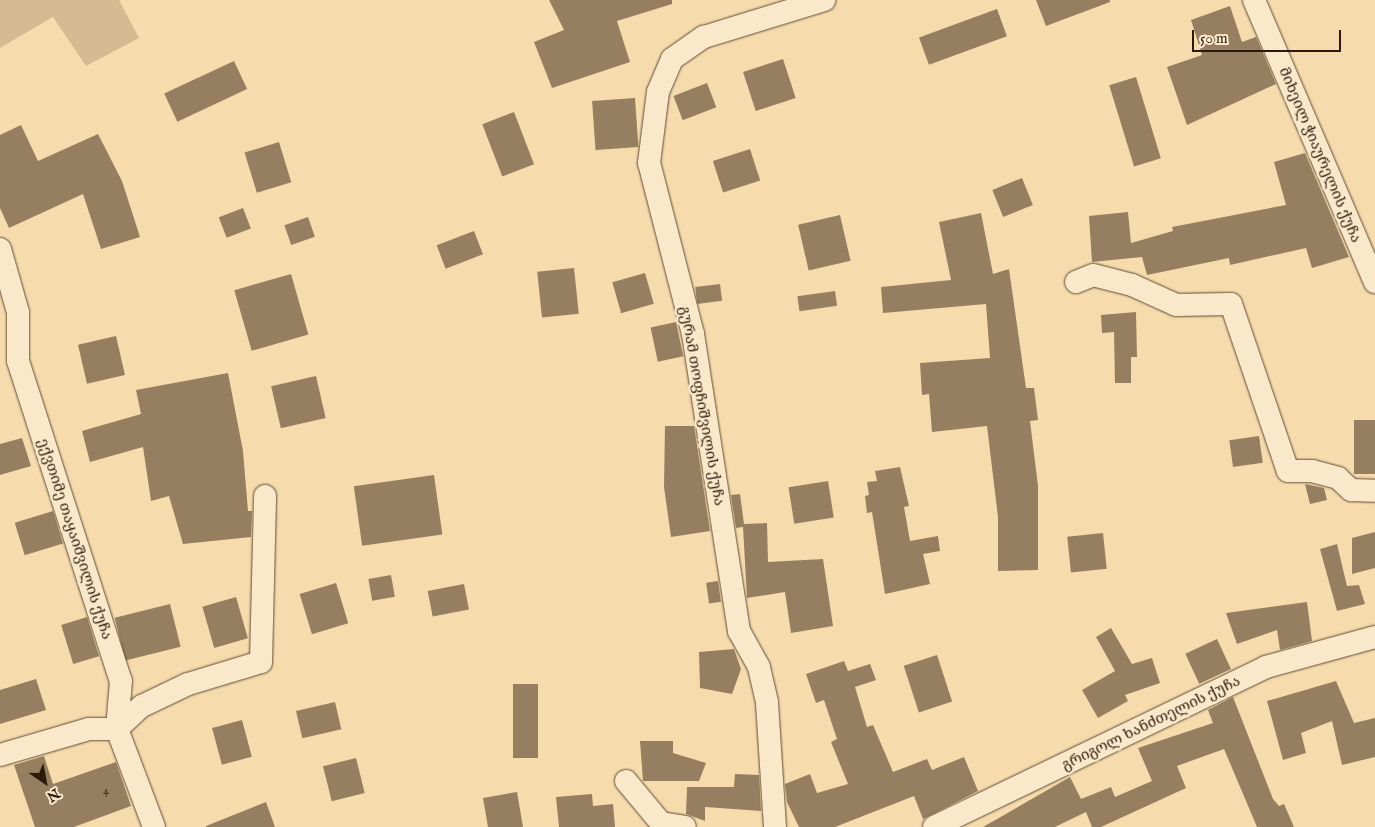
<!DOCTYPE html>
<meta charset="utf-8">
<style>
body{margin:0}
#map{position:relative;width:1375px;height:827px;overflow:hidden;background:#f6dcad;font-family:"IM FELL English","Noto Serif Georgian",serif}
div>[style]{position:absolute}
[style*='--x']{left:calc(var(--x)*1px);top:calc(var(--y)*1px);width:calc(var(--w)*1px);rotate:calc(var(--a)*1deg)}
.green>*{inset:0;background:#d4bb92}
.building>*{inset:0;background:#967f60;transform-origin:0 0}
.roads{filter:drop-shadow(0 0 1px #604a35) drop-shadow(0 0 1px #604a35)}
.minor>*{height:22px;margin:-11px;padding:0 11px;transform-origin:11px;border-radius:11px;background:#f9e8ca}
span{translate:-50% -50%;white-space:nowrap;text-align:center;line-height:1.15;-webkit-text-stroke:5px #f9e8ca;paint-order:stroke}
.number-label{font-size:12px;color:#483322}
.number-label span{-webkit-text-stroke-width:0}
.street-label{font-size:15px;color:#2e1a0d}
.north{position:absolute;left:20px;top:757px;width:50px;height:50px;-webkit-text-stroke:4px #f9e8ca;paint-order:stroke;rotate:147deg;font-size:14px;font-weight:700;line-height:20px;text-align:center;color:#2e1a0d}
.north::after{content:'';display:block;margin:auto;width:18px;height:22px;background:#2e1a0d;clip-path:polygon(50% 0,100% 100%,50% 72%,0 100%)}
.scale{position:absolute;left:1192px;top:30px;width:149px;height:22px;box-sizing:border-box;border:2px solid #2e1a0d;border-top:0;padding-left:6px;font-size:15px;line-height:18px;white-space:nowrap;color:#2e1a0d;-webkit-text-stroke:4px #f9e8ca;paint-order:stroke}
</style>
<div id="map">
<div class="green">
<div style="clip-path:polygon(0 0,119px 0,139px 38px,86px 66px,53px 17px,0 48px)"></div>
</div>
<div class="building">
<div style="clip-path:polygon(549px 0,672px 0,672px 4px,617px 21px,630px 62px,552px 88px,534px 42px,564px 30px)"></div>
<div style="clip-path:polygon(1036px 0,1110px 0,1110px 2px,1046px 26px)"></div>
<div style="clip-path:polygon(1230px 6px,1242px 42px,1256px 37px,1276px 84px,1187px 125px,1167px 67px,1202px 55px,1191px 20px)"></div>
<div style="left:997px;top:9px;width:29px;height:83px;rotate:70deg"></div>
<div style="left:783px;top:59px;width:41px;height:42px;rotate:72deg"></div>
<div style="left:234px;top:61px;width:31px;height:77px;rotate:65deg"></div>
<div style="left:1136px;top:77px;width:85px;height:28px;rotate:73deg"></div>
<div style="left:707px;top:83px;width:26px;height:36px;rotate:69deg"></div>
<div style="left:635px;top:98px;width:49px;height:43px;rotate:86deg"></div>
<div style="left:514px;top:112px;width:56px;height:34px;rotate:69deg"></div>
<div style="clip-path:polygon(21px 125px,38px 161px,98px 134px,122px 181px,140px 237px,101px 249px,83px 194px,9px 228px,0 208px,0 135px)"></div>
<div style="left:279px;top:142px;width:42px;height:36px;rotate:73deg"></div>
<div style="left:750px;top:149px;width:33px;height:39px;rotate:72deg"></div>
<div style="clip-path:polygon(1305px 153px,1349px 257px,1312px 268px,1306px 248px,1230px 265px,1229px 258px,1147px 275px,1142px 257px,1092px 262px,1089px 216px,1128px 212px,1131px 243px,1173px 231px,1172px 227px,1286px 205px,1274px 162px)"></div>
<div style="left:1022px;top:178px;width:29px;height:32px;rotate:68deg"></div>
<div style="left:243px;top:208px;width:22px;height:26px;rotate:69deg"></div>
<div style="clip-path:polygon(981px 213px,993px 274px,1009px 269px,1026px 388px,1034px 388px,1038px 420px,1030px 421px,1038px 486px,1038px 570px,998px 571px,998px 517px,987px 426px,932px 432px,929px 394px,922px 395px,920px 363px,990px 358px,986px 304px,883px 313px,881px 287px,951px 280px,939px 222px)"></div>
<div style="left:840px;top:215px;width:47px;height:43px;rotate:77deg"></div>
<div style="left:308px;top:217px;width:21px;height:25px;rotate:71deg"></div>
<div style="left:474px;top:231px;width:25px;height:40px;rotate:69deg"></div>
<div style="left:574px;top:268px;width:46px;height:37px;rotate:84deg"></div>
<div style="left:645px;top:273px;width:32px;height:34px;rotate:74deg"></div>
<div style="left:291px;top:274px;width:63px;height:59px;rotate:74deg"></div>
<div style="left:720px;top:284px;width:17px;height:25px;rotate:83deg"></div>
<div style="left:835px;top:291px;width:15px;height:38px;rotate:82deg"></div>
<div style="clip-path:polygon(1136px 312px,1137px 357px,1131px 357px,1131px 383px,1115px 383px,1114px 332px,1102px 333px,1101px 315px)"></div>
<div style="left:676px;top:322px;width:35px;height:26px;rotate:78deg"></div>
<div style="left:116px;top:336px;width:40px;height:39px;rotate:77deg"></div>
<div style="clip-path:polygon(228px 373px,243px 451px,248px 511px,252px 511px,251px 537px,183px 544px,169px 496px,151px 501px,143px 447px,90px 462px,82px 431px,141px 414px,136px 390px)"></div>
<div style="left:316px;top:376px;width:43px;height:46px;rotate:77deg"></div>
<div style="left:1354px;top:420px;width:21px;height:54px"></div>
<div style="clip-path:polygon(665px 426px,694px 426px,710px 531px,671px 537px,664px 487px)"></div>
<div style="left:1259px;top:436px;width:27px;height:30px;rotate:82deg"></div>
<div style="clip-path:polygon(22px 438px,31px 466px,0 475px,0 444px)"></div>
<div style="clip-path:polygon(900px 467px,909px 506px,904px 507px,910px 541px,938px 536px,940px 551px,923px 554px,930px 584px,885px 594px,872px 512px,867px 513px,865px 496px,869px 495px,867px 482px,877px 481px,875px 471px)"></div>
<div style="left:434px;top:475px;width:60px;height:81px;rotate:82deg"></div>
<div style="left:828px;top:481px;width:37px;height:40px;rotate:81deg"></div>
<div style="clip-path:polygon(1305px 484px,1324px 488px,1327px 500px,1310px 504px)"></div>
<div style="clip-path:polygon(740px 494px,744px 524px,767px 523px,768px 562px,823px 559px,833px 626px,791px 633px,785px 592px,747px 598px,743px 527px,736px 528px,731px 495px)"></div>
<div style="left:53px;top:511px;width:34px;height:40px;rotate:73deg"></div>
<div style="clip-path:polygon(1375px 532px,1375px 568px,1352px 574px,1352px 538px)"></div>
<div style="left:1103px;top:533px;width:36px;height:36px;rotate:84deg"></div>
<div style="clip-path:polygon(1337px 544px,1347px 586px,1359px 585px,1365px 604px,1337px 611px,1320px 549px)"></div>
<div style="left:391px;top:575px;width:22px;height:23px;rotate:80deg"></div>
<div style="left:718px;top:581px;width:21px;height:12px;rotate:82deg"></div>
<div style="left:336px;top:583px;width:42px;height:38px;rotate:73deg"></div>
<div style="left:464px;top:584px;width:26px;height:37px;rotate:79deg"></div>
<div style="left:236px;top:597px;width:43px;height:35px;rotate:74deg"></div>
<div style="clip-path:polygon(1307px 602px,1312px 641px,1280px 650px,1277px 630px,1237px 644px,1226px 613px)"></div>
<div style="left:170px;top:604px;width:44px;height:57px;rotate:76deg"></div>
<div style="left:87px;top:617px;width:41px;height:27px;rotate:73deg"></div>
<div style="clip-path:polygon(1111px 628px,1132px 664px,1152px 658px,1160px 683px,1125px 695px,1128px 701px,1098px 718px,1082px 690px,1115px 671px,1096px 637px)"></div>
<div style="left:1217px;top:639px;width:33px;height:35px;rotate:65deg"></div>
<div style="clip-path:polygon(734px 649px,741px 669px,732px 694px,700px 688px,699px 652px)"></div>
<div style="left:937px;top:655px;width:49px;height:35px;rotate:72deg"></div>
<div style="clip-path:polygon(844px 661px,848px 671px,870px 664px,876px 680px,855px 687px,867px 727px,873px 725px,893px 772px,927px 759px,932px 770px,964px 757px,978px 791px,923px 819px,914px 796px,835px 827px,799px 827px,787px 802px,785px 784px,810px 774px,817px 793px,848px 784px,831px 742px,837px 739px,824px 700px,816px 703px,806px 674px)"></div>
<div style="clip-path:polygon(36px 679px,46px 710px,0 724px,0 690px)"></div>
<div style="clip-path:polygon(1336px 681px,1354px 723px,1375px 718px,1375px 757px,1342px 765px,1332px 721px,1301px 733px,1306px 753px,1283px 760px,1267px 701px)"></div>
<div style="left:513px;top:684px;width:25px;height:74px"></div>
<div style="clip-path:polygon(1233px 697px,1273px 799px,1279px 806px,1284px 804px,1294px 827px,1257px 827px,1224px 749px,1177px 766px,1186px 788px,1101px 827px,1092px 827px,1086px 812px,1055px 827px,983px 827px,1070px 777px,1081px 799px,1111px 787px,1115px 797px,1152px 781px,1138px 748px,1213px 723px,1208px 710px)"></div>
<div style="left:335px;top:702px;width:28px;height:40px;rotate:77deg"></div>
<div style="left:242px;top:720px;width:38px;height:31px;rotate:75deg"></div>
<div style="clip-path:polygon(640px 741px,673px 741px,673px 753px,706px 763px,699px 781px,643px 781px)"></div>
<div style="clip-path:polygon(44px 756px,53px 784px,116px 762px,131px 806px,74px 827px,35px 827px,14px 765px)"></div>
<div style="left:356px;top:758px;width:36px;height:34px;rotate:76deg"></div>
<div style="clip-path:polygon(735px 774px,759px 775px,761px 811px,705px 807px,705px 821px,686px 814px,687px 787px,734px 787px)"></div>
<div style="clip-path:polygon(517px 792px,523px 827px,488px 827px,483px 798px)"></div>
<div style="clip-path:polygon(592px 794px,593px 806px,613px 804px,615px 827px,559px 827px,556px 797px)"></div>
<div style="clip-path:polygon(266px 802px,275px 827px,206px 827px,206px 826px)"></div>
</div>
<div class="roads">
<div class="minor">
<div style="--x:1254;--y:0;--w:307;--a:66.8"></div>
<div style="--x:0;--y:249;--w:66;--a:74.1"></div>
<div style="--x:18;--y:312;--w:49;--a:90"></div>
<div style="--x:18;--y:361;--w:336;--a:72.2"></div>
<div style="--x:121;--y:681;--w:48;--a:94.8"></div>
<div style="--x:117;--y:729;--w:105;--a:69.3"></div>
<div style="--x:1076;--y:282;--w:18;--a:-22"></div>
<div style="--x:1093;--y:275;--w:40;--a:14.4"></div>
<div style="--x:1132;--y:285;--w:48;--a:24.4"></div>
<div style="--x:1176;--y:305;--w:55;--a:-1"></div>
<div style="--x:1231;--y:304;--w:176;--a:71.2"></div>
<div style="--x:1288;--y:471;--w:24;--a:0"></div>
<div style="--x:1312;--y:471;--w:27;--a:15"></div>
<div style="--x:1338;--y:478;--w:18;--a:43"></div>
<div style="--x:1351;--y:490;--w:24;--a:2"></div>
<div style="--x:0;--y:755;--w:93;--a:-16.3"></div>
<div style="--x:89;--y:729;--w:28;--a:0"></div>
<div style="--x:117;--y:729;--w:34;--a:-43"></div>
<div style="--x:142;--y:706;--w:51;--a:-25.6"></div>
<div style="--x:188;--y:684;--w:76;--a:-16.8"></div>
<div style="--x:261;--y:662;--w:166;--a:-88.6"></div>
<div style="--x:626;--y:781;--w:55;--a:50.2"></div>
<div style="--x:661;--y:823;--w:24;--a:9"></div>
<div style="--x:775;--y:827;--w:125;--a:-93.7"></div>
<div style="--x:767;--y:702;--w:36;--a:-103"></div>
<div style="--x:759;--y:667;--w:41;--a:-119.1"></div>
<div style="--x:739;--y:631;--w:301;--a:-98.8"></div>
<div style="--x:693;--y:334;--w:177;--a:-104.4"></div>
<div style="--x:649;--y:163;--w:72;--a:-82.8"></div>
<div style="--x:658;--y:92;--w:36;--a:-67"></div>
<div style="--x:672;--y:59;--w:39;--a:-35"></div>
<div style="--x:704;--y:37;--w:126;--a:-17.1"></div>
<div style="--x:934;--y:827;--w:369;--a:-25.7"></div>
<div style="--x:1266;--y:667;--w:113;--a:-15.4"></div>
</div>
</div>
<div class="number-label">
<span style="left:106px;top:791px">4</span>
</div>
<div class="street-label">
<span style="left:1320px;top:155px;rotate:67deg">მიხეილ ჭიაურელის ქუჩა</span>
<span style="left:702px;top:406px;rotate:80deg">გურამ თოფჩიშვილის ქუჩა</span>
<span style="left:75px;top:539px;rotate:72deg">ექვთიმე თაყაიშვილის ქუჩა</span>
<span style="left:1151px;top:723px;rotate:-26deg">გრიგოლ ხანძთელის ქუჩა</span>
</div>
<div class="north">N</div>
<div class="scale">50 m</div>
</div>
